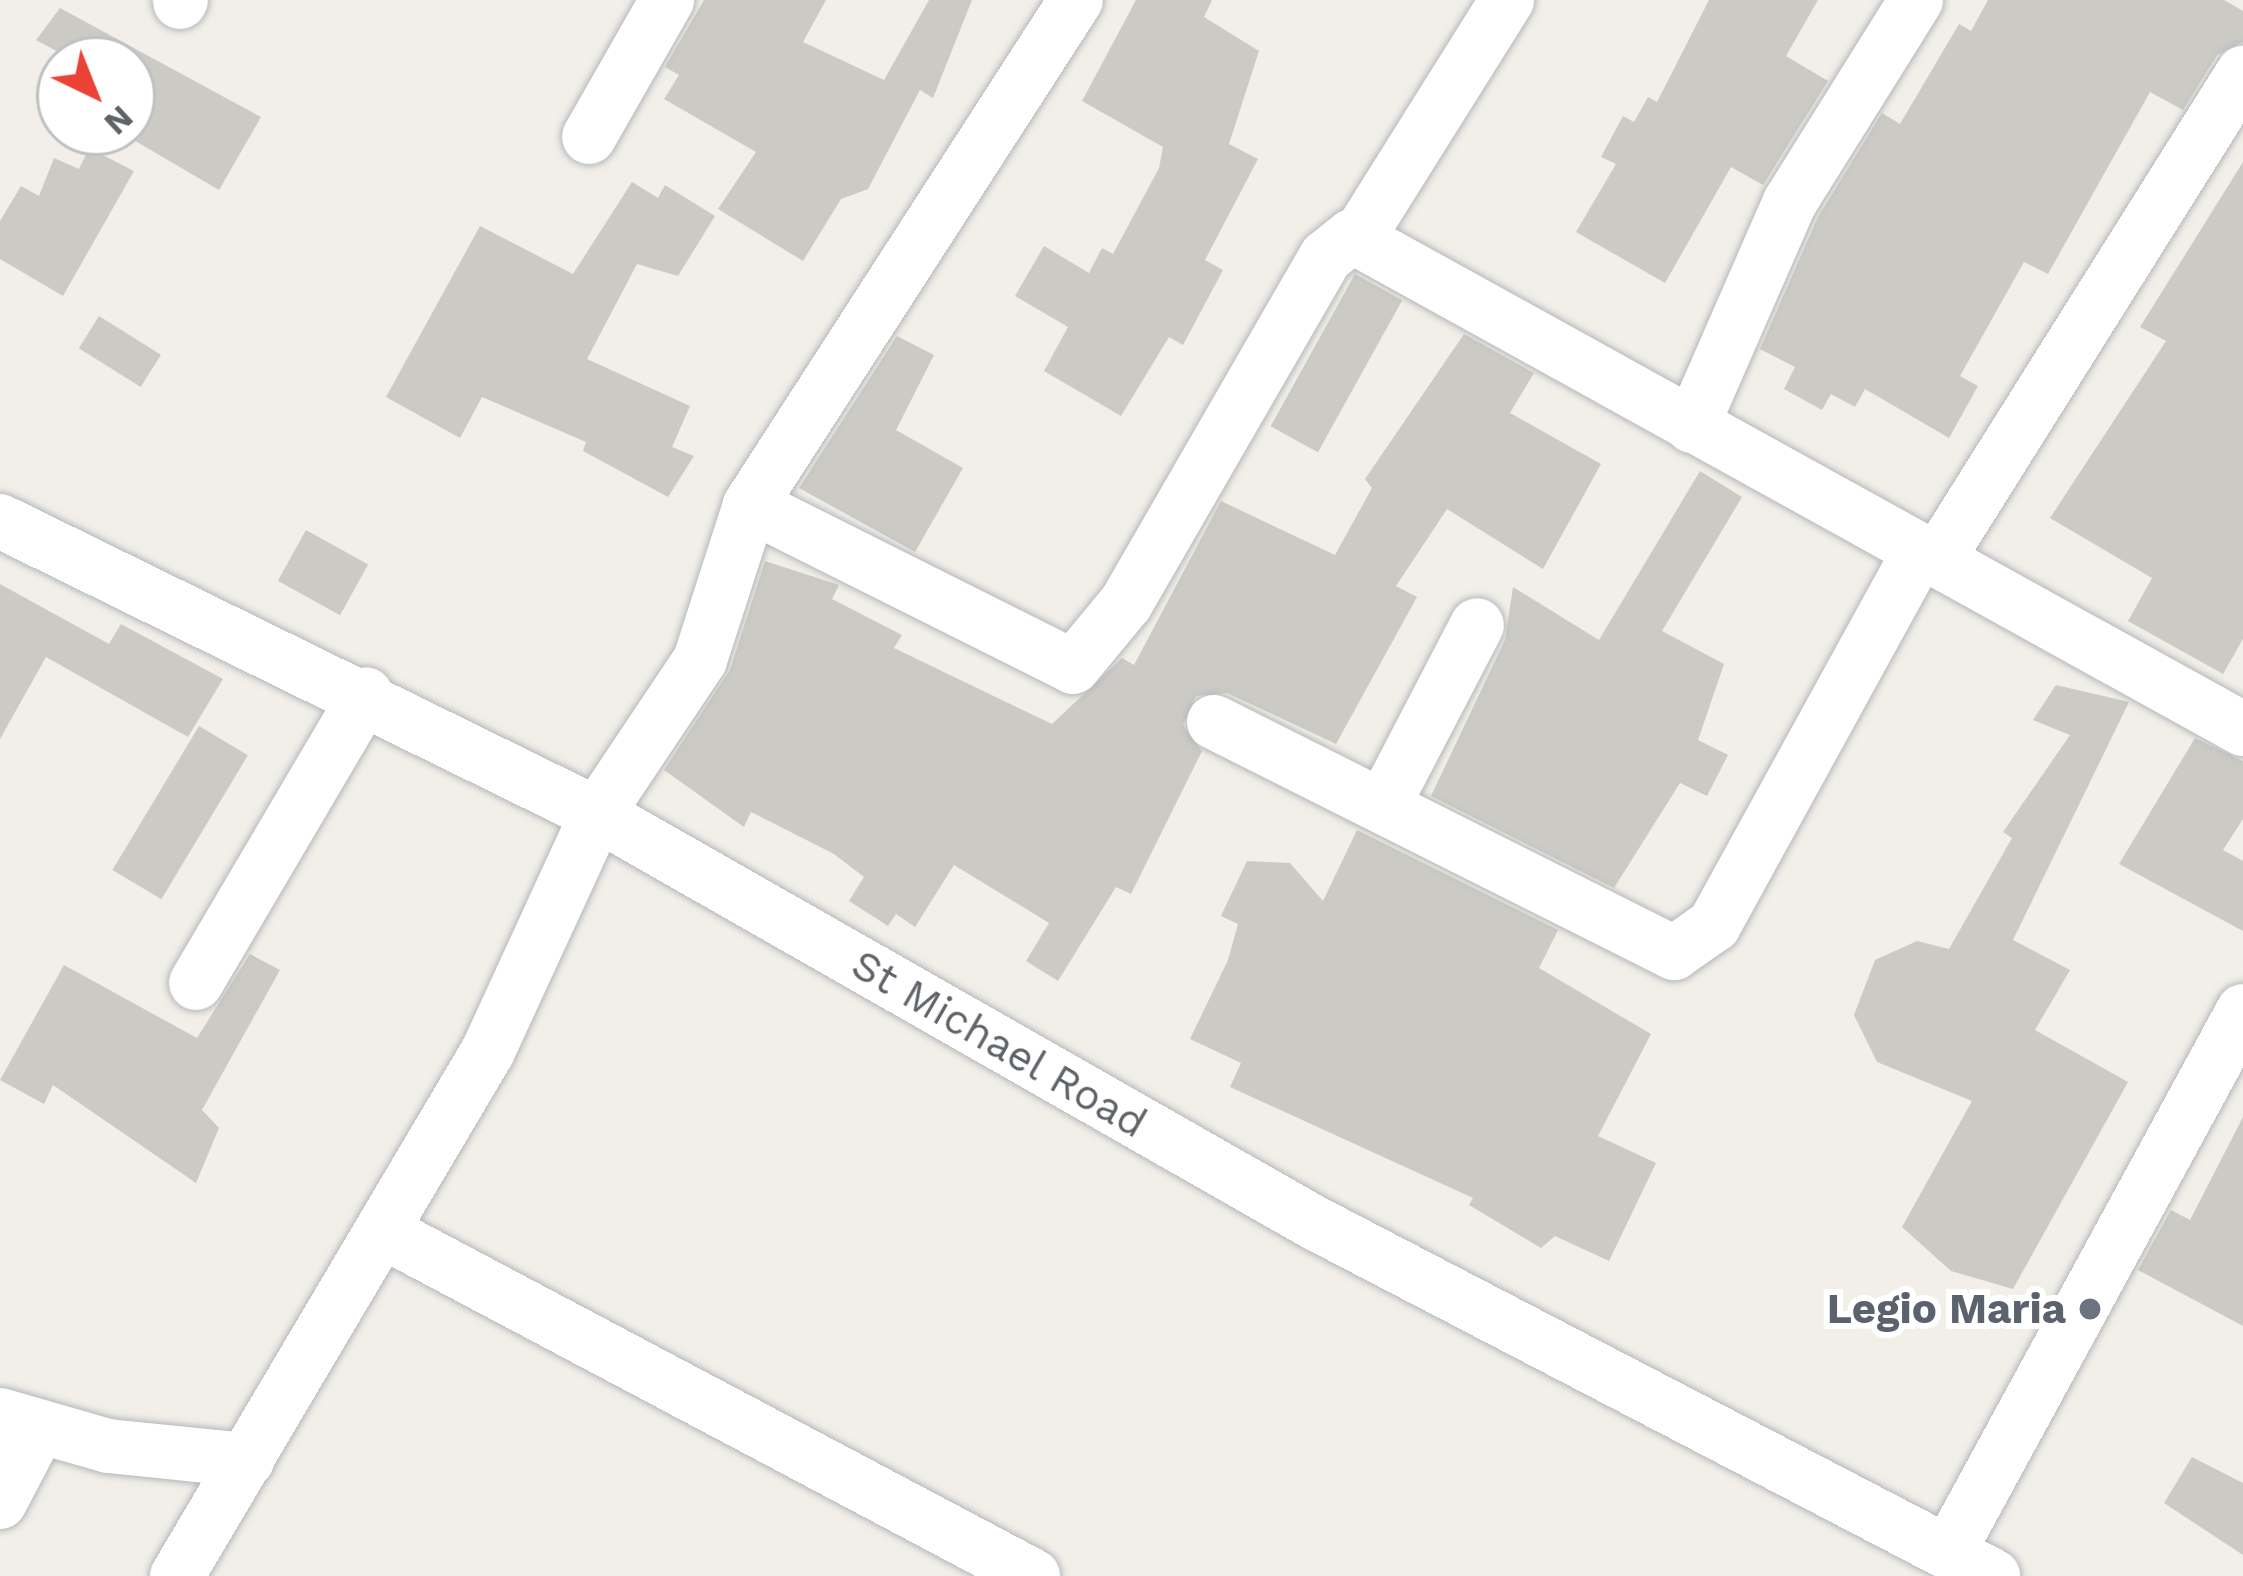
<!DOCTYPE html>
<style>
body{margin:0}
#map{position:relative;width:2243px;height:1576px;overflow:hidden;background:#f1efe8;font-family:"Work Sans",sans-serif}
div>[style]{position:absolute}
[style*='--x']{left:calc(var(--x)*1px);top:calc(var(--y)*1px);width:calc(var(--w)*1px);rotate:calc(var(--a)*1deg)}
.building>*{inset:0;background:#cccac5;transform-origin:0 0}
.roads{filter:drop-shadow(0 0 3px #b5b8bc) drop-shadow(0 0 3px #b5b8bc)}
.minor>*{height:54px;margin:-27px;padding:0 27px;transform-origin:27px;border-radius:27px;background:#fff}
.dots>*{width:33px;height:33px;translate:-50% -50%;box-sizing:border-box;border:6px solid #fff;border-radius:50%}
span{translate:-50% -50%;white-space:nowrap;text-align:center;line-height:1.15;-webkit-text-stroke:12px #fff;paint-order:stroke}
.street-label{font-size:42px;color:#5f6368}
.worship-label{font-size:42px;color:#5b616d;font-weight:700}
.right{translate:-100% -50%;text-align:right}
.north{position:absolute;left:36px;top:36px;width:120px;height:120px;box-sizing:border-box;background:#fff;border:3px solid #bfc1c3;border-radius:50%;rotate:137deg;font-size:33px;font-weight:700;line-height:48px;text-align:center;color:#5f6368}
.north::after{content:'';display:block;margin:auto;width:42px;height:54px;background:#ea4335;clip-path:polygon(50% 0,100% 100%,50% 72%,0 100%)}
</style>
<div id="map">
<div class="building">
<div style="clip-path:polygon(704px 0,826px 0,803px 42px,884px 80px,929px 0,972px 0,933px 98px,920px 90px,868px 189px,841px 199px,803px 261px,718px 209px,756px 152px,664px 99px,679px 75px,665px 67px)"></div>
<div style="clip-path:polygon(1136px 0,1212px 0,1204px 17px,1259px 51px,1229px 144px,1258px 159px,1205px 260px,1223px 270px,1183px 345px,1169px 337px,1121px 416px,1044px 371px,1068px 327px,1015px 296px,1044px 246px,1089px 273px,1102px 248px,1113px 254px,1159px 168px,1163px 147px,1082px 101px)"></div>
<div style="clip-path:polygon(1709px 0,1818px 0,1786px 56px,1828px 81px,1763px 185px,1731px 167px,1665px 283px,1576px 232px,1616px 164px,1601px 157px,1623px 116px,1634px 122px,1648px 97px,1657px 102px)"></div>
<div style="clip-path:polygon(1988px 0,2224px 0,2243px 11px,2243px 42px,2217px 55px,2183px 110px,2150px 92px,2048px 274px,2024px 262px,1960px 376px,1978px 386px,1949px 438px,1865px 389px,1855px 407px,1831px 394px,1822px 410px,1784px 389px,1795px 367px,1760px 349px,1818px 217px,1882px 113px,1900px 124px,1959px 24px,1971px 31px)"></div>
<div style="clip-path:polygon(60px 8px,261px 117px,219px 190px,132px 139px,132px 60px,73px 60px,36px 40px)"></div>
<div style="clip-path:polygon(89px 148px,134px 171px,63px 296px,0 259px,0 221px,21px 186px,39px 196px,54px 158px,79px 169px)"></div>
<div style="clip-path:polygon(2243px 162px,2243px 639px,2223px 674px,2128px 621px,2152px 578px,2050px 518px,2166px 341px,2140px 327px)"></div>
<div style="clip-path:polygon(632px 182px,658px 198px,665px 185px,715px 216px,678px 276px,637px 264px,587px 359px,690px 406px,672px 447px,694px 456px,668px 497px,583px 451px,586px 442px,482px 397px,460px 438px,386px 397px,480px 226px,573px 274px)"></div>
<div style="left:1355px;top:274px;width:54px;height:174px;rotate:29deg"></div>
<div style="left:99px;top:316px;width:73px;height:38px;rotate:32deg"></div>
<div style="clip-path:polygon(1464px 334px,1534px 373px,1510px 413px,1601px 464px,1543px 569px,1447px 509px,1396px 586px,1417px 597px,1336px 744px,1227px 693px,1196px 696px,1183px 725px,1202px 751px,1131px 894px,1116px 887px,1058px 981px,1026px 961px,1049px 923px,954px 865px,915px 927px,896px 914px,888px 926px,849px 901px,864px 877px,834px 854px,751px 812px,744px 827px,664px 770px,730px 670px,765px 561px,839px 585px,832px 599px,902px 635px,894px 648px,1052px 724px,1122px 658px,1134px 665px,1221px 501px,1335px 555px,1372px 488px,1365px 479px)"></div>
<div style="clip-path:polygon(897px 336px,934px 355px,896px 430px,963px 468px,915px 552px,799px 488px)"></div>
<div style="clip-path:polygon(1700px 471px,1742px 497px,1662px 631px,1724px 664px,1698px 740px,1728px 755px,1707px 796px,1680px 783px,1614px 888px,1431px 796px,1505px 640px,1513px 587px,1599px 640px)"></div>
<div style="left:306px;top:530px;width:71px;height:58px;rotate:29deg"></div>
<div style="clip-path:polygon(0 584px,109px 644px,121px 624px,223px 679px,188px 737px,46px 657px,0 739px)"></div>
<div style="clip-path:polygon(2056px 685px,2129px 702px,2013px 940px,2070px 970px,2035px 1030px,2128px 1082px,2013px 1289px,1951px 1271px,1902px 1227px,1972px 1101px,1877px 1062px,1854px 1015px,1875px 960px,1917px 941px,1949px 949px,2012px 838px,2003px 832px,2070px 735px,2033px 720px)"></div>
<div style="left:199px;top:726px;width:57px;height:168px;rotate:31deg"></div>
<div style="clip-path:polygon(2195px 738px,2243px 761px,2243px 819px,2223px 850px,2243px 861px,2243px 931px,2119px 864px)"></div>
<div style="clip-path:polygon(1357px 830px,1558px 930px,1539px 968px,1651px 1034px,1598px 1136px,1656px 1163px,1609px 1261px,1555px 1236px,1541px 1248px,1469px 1205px,1473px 1198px,1230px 1087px,1241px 1063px,1190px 1039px,1228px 960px,1238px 924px,1221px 916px,1247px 861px,1290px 863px,1323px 901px)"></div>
<div style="clip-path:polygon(250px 954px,280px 970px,202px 1110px,219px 1128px,196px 1183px,53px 1085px,44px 1104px,0 1080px,64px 965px,197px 1038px)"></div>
<div style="clip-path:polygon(2243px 1117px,2243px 1326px,2138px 1270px,2171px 1210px,2190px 1220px)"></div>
<div style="clip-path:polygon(2192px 1457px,2243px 1483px,2243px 1555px,2164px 1503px)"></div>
</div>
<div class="roads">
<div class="minor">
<div style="--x:180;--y:2;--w:2;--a:-63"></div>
<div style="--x:589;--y:137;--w:158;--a:-60.3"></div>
<div style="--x:1361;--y:233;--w:275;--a:-57.9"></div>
<div style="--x:1692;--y:426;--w:244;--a:-66.4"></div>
<div style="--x:1790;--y:202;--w:238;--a:-58"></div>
<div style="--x:750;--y:505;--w:601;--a:-57.16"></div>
<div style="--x:0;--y:521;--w:665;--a:26.14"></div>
<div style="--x:597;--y:814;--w:824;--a:29.68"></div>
<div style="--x:1313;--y:1222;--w:767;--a:27.5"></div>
<div style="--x:1939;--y:557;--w:572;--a:-57.87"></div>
<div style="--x:1214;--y:722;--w:515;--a:26.66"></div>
<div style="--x:1674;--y:953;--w:49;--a:-35"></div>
<div style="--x:1714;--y:925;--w:426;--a:-61.2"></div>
<div style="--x:1386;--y:800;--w:197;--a:-62.5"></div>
<div style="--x:196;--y:983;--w:335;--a:-59.5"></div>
<div style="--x:382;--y:1231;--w:737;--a:27.92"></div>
<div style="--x:0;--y:1415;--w:112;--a:16"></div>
<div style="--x:108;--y:1446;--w:140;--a:5.8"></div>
<div style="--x:0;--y:1502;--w:78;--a:-62.4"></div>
<div style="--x:1949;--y:1551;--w:615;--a:-61.43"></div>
<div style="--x:177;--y:1576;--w:610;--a:-59.36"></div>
<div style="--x:488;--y:1051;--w:261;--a:-65.3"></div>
<div style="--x:597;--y:814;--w:185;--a:-56.2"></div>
<div style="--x:700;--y:660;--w:163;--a:-72.1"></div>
<div style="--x:750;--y:505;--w:361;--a:26.6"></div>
<div style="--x:1073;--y:667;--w:83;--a:-50.4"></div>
<div style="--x:1126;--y:603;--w:400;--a:-60"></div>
<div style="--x:1326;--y:257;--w:33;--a:-39"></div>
<div style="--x:1352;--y:236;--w:1018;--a:28.96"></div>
</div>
</div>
<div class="dots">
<div style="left:2090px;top:1309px;background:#6b7280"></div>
</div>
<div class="street-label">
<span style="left:999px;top:1044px;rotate:30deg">St Michael Road</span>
</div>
<div class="worship-label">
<span class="right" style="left:2066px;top:1309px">Legio Maria</span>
</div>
<div class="north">N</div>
</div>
